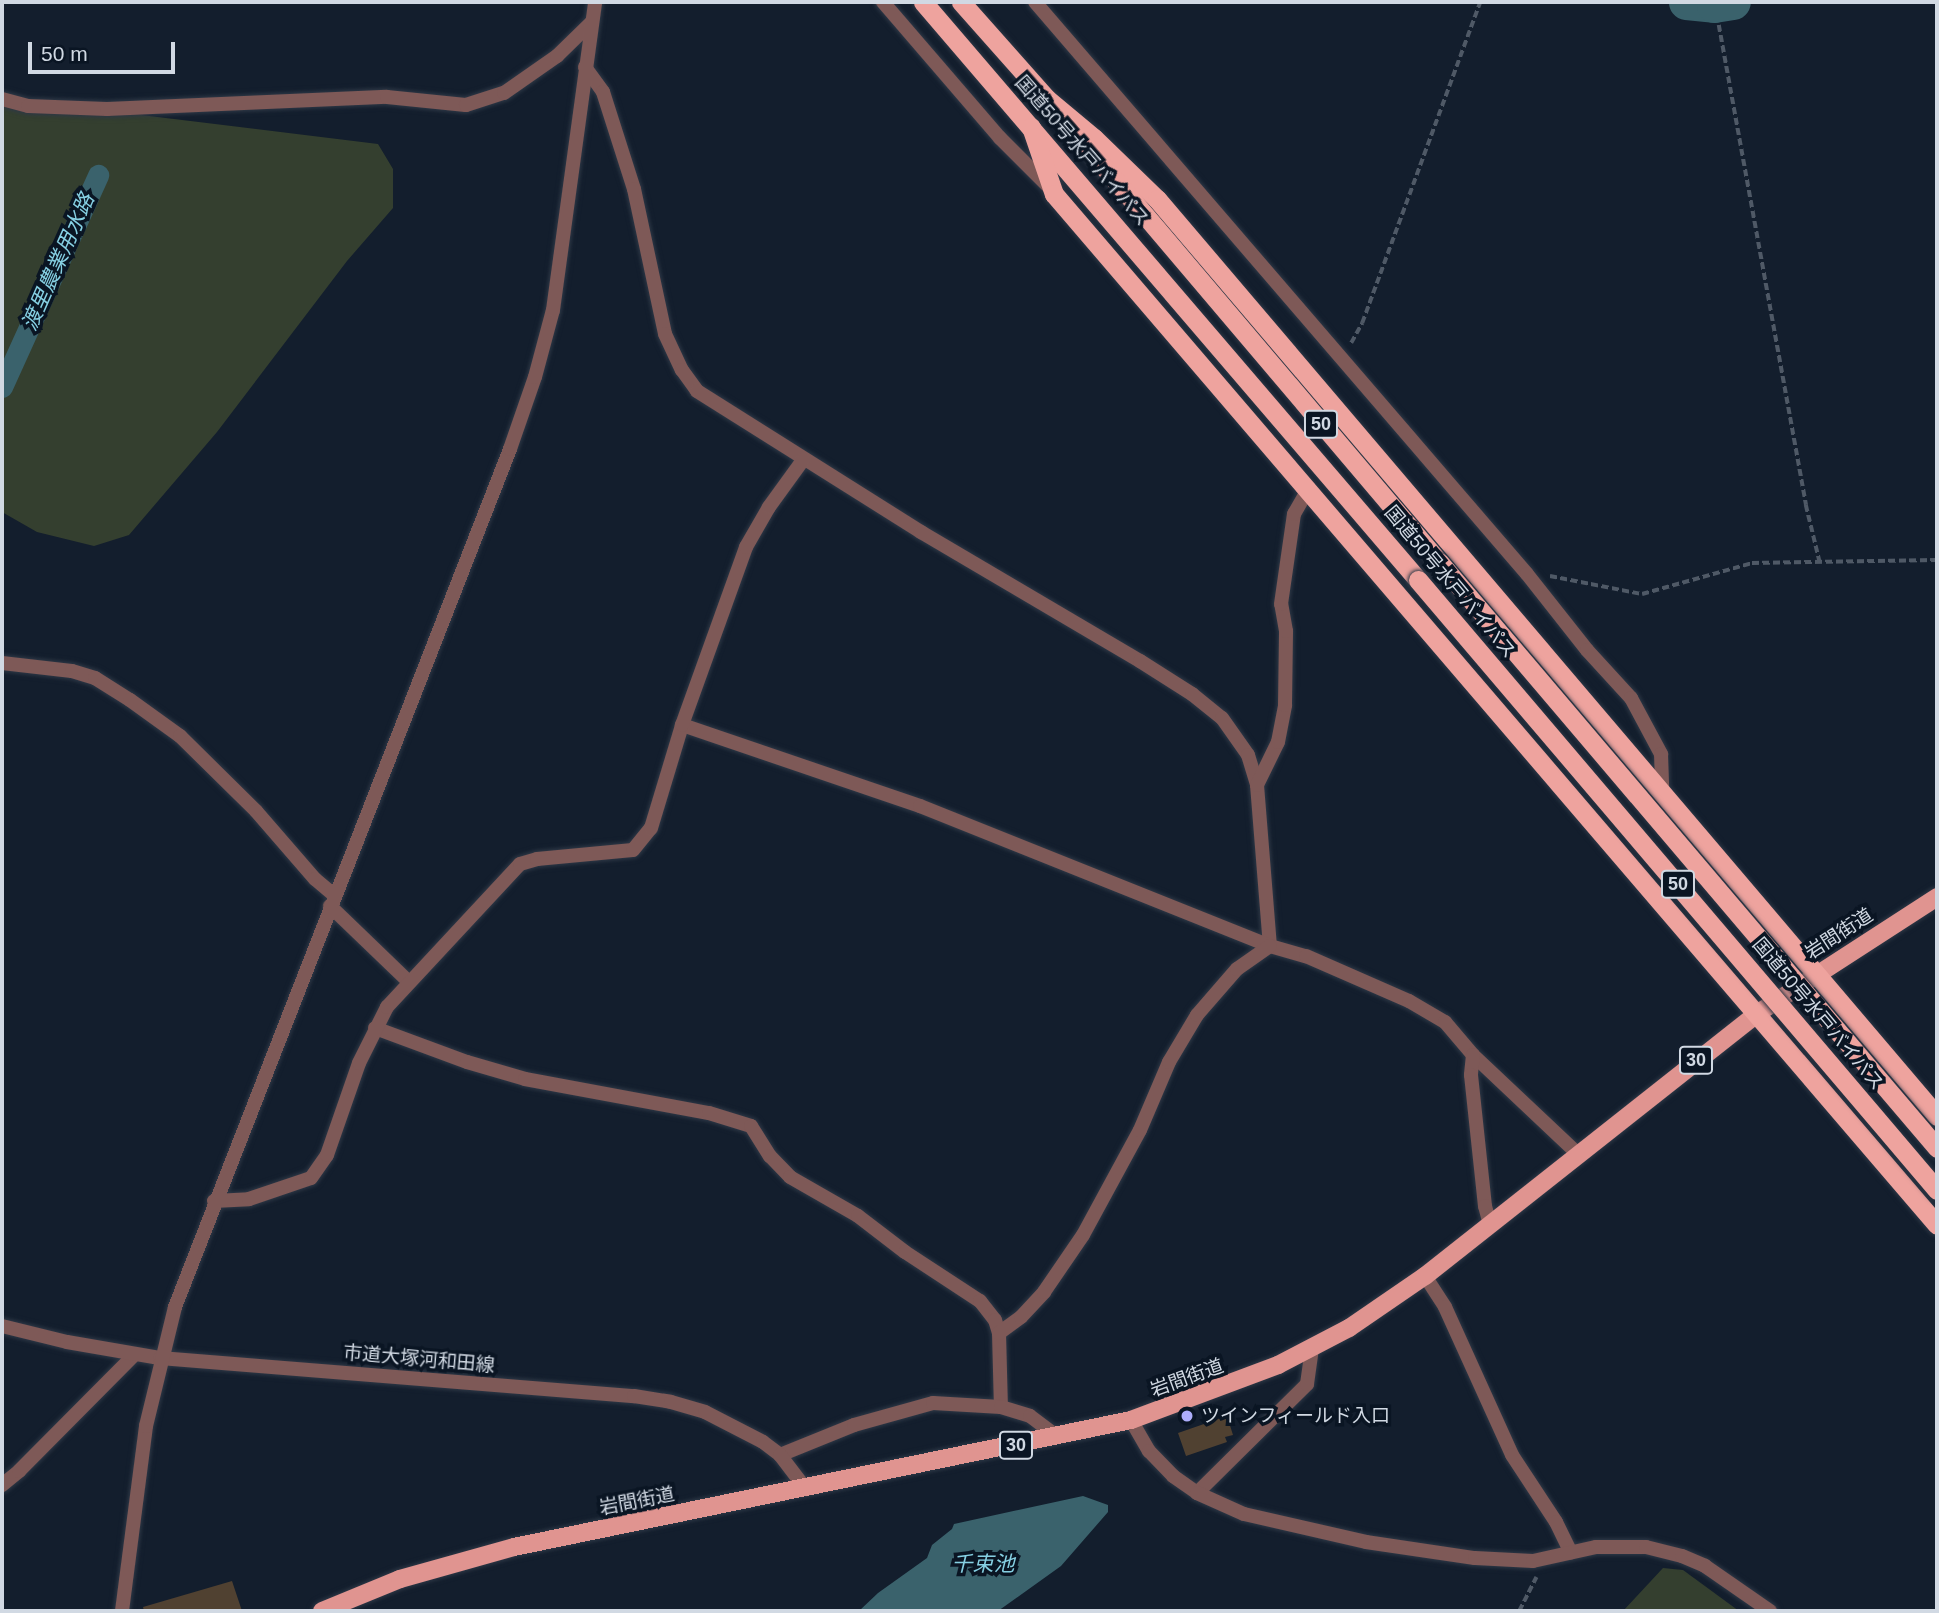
<!DOCTYPE html>
<meta charset="utf-8">
<style>
body{margin:0}
#map{position:relative;width:1939px;height:1613px;overflow:hidden;background:#131e2d;font-family:Arial,"Noto Sans JP",sans-serif}
div>[style]{position:absolute}
[style*='--x']{left:calc(var(--x)*1px);top:calc(var(--y)*1px);width:calc(var(--w)*1px);rotate:calc(var(--a)*1deg)}
.green>*{inset:0;background:#343f2f}
.water>*{inset:0;background:#3a626c}
.canal>*{height:21px;margin:-10.5px;padding:0 10.5px;transform-origin:10.5px;border-radius:10.5px;background:#3a626c}
.river>*{height:35px;margin:-17.5px;padding:0 17.5px;transform-origin:17.5px;border-radius:17.5px;background:#3a626c}
.building>*{inset:0;background:#504131}
.path>*{height:3.5px;margin-top:-1.75px;transform-origin:0;background:repeating-linear-gradient(90deg,#4f5966 0 7px,transparent 0 10.5px)}
.roads{filter:drop-shadow(0 0 2px #2e3846) drop-shadow(0 0 2px #2e3846)}
.minor>*{height:14px;margin:-7px;padding:0 7px;transform-origin:7px;border-radius:7px;background:#7e5957}
.tertiary>*{height:14px;margin:-7px;padding:0 7px;transform-origin:7px;border-radius:7px;background:#7e5957}
.primary>*{height:18px;margin:-9px;padding:0 9px;transform-origin:9px;border-radius:9px;background:#e09490}
.trunk>*{height:19px;margin:-9.5px;padding:0 9.5px;transform-origin:9.5px;border-radius:9.5px;background:#eea39e}
.bridges{filter:drop-shadow(0 0 2px #2e3846) drop-shadow(0 0 2px #2e3846)}
.trunk-bridge>*{height:19px;margin:-9.5px;padding:0 9.5px;transform-origin:9.5px;border-radius:9.5px;background:#eea39e}
.dots>*{width:19px;height:19px;translate:-50% -50%;box-sizing:border-box;border:4px solid #0a1523;border-radius:50%}
span{translate:-50% -50%;white-space:nowrap;text-align:center;line-height:1.15;-webkit-text-stroke:7px #0a1523;paint-order:stroke}
.shield-label span{padding:2px 5px;background:#0a1523;border:2px solid;border-radius:5px;-webkit-text-stroke-width:0}
.shield-label{font-size:18px;color:#d1d9e3;font-weight:700}
.street-label{font-size:19px;color:#d1d9e3}
.poi-label{font-size:19px;color:#d1d9e3}
.left{translate:0 -50%;text-align:left}
.water-label{font-size:21px;color:#86d0e3;font-style:italic}
.frame{position:absolute;inset:0;border:4px solid #d1d9e3;pointer-events:none}
.scale{position:absolute;left:28px;top:42px;width:147px;height:32px;box-sizing:border-box;border:4px solid #d1d9e3;border-top:0;padding-left:9px;font-size:21px;line-height:24px;white-space:nowrap;color:#d1d9e3;-webkit-text-stroke:5px #0a1523;paint-order:stroke}
</style>
<div id="map">
<div class="green">
<div style="clip-path:polygon(2px 98px,378px 144px,393px 169px,393px 208px,347px 261px,217px 432px,129px 535px,94px 546px,37px 532px,2px 512px)"></div>
<div style="clip-path:polygon(1663px 1568px,1683px 1570px,1739px 1611px,1623px 1611px)"></div>
</div>
<div class="water">
<div style="clip-path:polygon(1083px 1496px,1108px 1505px,1108px 1512px,1061px 1566px,998px 1611px,859px 1611px,878px 1593px,927px 1558px,932px 1545px,952px 1529px,954px 1524px)"></div>
</div>
<div class="canal">
<div style="--x:2;--y:387;--w:233;--a:-65.6"></div>
</div>
<div class="river">
<div style="--x:1686;--y:2;--w:28;--a:6"></div>
<div style="--x:1714;--y:5;--w:19;--a:-9"></div>
</div>
<div class="building">
<div style="clip-path:polygon(1227px 1416px,1233px 1435px,1225px 1437px,1227px 1442px,1186px 1456px,1178px 1433px)"></div>
<div style="clip-path:polygon(232px 1581px,242px 1611px,144px 1611px,143px 1607px)"></div>
</div>
<div class="path">
<div style="--x:1719;--y:25;--w:488;--a:79.7"></div>
<div style="--x:1806;--y:505;--w:60;--a:76.4"></div>
<div style="--x:1351;--y:343;--w:23;--a:-61"></div>
<div style="--x:1362;--y:323;--w:342;--a:-69.8"></div>
<div style="--x:1550;--y:576;--w:94;--a:11.1"></div>
<div style="--x:1642;--y:594;--w:114;--a:-15.7"></div>
<div style="--x:1752;--y:563;--w:185;--a:-0.9"></div>
<div style="--x:1519;--y:1611;--w:38;--a:-63"></div>
</div>
<div class="roads">
<div class="minor">
<div style="--x:585;--y:67;--w:31;--a:54"></div>
<div style="--x:603;--y:92;--w:102;--a:72.3"></div>
<div style="--x:634;--y:189;--w:148;--a:77.9"></div>
<div style="--x:665;--y:334;--w:40;--a:65"></div>
<div style="--x:682;--y:370;--w:26;--a:54"></div>
<div style="--x:697;--y:391;--w:265;--a:32.2"></div>
<div style="--x:921;--y:532;--w:254;--a:30.5"></div>
<div style="--x:1140;--y:661;--w:62;--a:32.4"></div>
<div style="--x:1192;--y:694;--w:38;--a:39"></div>
<div style="--x:1222;--y:718;--w:45;--a:54.9"></div>
<div style="--x:1248;--y:755;--w:31;--a:73"></div>
<div style="--x:1257;--y:785;--w:162;--a:85.4"></div>
<div style="--x:2;--y:99;--w:27;--a:15"></div>
<div style="--x:28;--y:106;--w:79;--a:2.2"></div>
<div style="--x:107;--y:109;--w:280;--a:-2.5"></div>
<div style="--x:387;--y:97;--w:79;--a:5.8"></div>
<div style="--x:466;--y:105;--w:40;--a:-18"></div>
<div style="--x:504;--y:93;--w:65;--a:-34.9"></div>
<div style="--x:557;--y:56;--w:49;--a:-44.2"></div>
<div style="--x:2;--y:663;--w:70;--a:6.5"></div>
<div style="--x:72;--y:671;--w:24;--a:17"></div>
<div style="--x:95;--y:678;--w:41;--a:32.2"></div>
<div style="--x:130;--y:700;--w:62;--a:35.8"></div>
<div style="--x:180;--y:736;--w:107;--a:44.6"></div>
<div style="--x:256;--y:811;--w:90;--a:49.1"></div>
<div style="--x:315;--y:879;--w:25;--a:40"></div>
<div style="--x:682;--y:725;--w:251;--a:18.8"></div>
<div style="--x:920;--y:806;--w:377;--a:21.8"></div>
<div style="--x:1270;--y:946;--w:37;--a:16"></div>
<div style="--x:1306;--y:956;--w:112;--a:23.6"></div>
<div style="--x:1409;--y:1001;--w:42;--a:30.3"></div>
<div style="--x:1445;--y:1022;--w:43;--a:49.7"></div>
<div style="--x:1473;--y:1055;--w:143;--a:43.3"></div>
<div style="--x:1257;--y:785;--w:48;--a:-64"></div>
<div style="--x:1278;--y:742;--w:38;--a:-79"></div>
<div style="--x:1285;--y:705;--w:74;--a:-89.2"></div>
<div style="--x:1286;--y:631;--w:27;--a:-100"></div>
<div style="--x:1281;--y:604;--w:91;--a:-81.8"></div>
<div style="--x:1294;--y:514;--w:30;--a:-60"></div>
<div style="--x:330;--y:906;--w:108;--a:43.9"></div>
<div style="--x:375;--y:1028;--w:98;--a:20.3"></div>
<div style="--x:467;--y:1062;--w:60;--a:16.3"></div>
<div style="--x:525;--y:1079;--w:187;--a:10.5"></div>
<div style="--x:709;--y:1113;--w:44;--a:17.2"></div>
<div style="--x:751;--y:1126;--w:36;--a:58"></div>
<div style="--x:770;--y:1156;--w:29;--a:46"></div>
<div style="--x:790;--y:1177;--w:78;--a:29.8"></div>
<div style="--x:858;--y:1216;--w:59;--a:37.5"></div>
<div style="--x:905;--y:1252;--w:90;--a:33.2"></div>
<div style="--x:980;--y:1301;--w:24;--a:52"></div>
<div style="--x:995;--y:1320;--w:14;--a:73"></div>
<div style="--x:999;--y:1333;--w:74;--a:88.5"></div>
<div style="--x:1473;--y:1055;--w:20;--a:96"></div>
<div style="--x:1471;--y:1075;--w:132;--a:83.9"></div>
<div style="--x:1485;--y:1206;--w:20;--a:75"></div>
<div style="--x:214;--y:1201;--w:35;--a:-3"></div>
<div style="--x:249;--y:1199;--w:65;--a:-18.7"></div>
<div style="--x:311;--y:1178;--w:28;--a:-55"></div>
<div style="--x:327;--y:1155;--w:97;--a:-70.8"></div>
<div style="--x:359;--y:1063;--w:63;--a:-63.4"></div>
<div style="--x:387;--y:1007;--w:195;--a:-47.1"></div>
<div style="--x:520;--y:864;--w:18;--a:-16"></div>
<div style="--x:537;--y:859;--w:96;--a:-5.4"></div>
<div style="--x:633;--y:850;--w:28;--a:-51"></div>
<div style="--x:651;--y:828;--w:108;--a:-73.2"></div>
<div style="--x:682;--y:725;--w:189;--a:-70.2"></div>
<div style="--x:746;--y:547;--w:46;--a:-60.1"></div>
<div style="--x:769;--y:507;--w:58;--a:-54.1"></div>
<div style="--x:1425;--y:1276;--w:37;--a:57"></div>
<div style="--x:1445;--y:1307;--w:162;--a:65.6"></div>
<div style="--x:1512;--y:1455;--w:80;--a:56.7"></div>
<div style="--x:1556;--y:1522;--w:34;--a:64"></div>
<div style="--x:999;--y:1333;--w:27;--a:-36"></div>
<div style="--x:1021;--y:1317;--w:34;--a:-47"></div>
<div style="--x:1044;--y:1292;--w:69;--a:-55.6"></div>
<div style="--x:1083;--y:1235;--w:119;--a:-61.5"></div>
<div style="--x:1140;--y:1130;--w:74;--a:-66.9"></div>
<div style="--x:1169;--y:1062;--w:55;--a:-59.2"></div>
<div style="--x:1197;--y:1015;--w:61;--a:-49"></div>
<div style="--x:1237;--y:969;--w:40;--a:-34.9"></div>
<div style="--x:780;--y:1455;--w:80;--a:-22.1"></div>
<div style="--x:854;--y:1425;--w:82;--a:-15.6"></div>
<div style="--x:933;--y:1403;--w:68;--a:3.4"></div>
<div style="--x:1001;--y:1407;--w:30;--a:17"></div>
<div style="--x:1030;--y:1416;--w:35;--a:37"></div>
<div style="--x:2;--y:1485;--w:22;--a:-39"></div>
<div style="--x:19;--y:1471;--w:165;--a:-45.2"></div>
<div style="--x:1197;--y:1493;--w:155;--a:-44.7"></div>
<div style="--x:1307;--y:1384;--w:36;--a:-82"></div>
</div>
<div class="tertiary">
<div style="--x:883;--y:2;--w:179;--a:49.3"></div>
<div style="--x:1000;--y:138;--w:69;--a:45"></div>
<div style="--x:1035;--y:2;--w:754;--a:49.3"></div>
<div style="--x:1527;--y:574;--w:97;--a:51.7"></div>
<div style="--x:1587;--y:650;--w:65;--a:47.5"></div>
<div style="--x:1631;--y:698;--w:64;--a:61.8"></div>
<div style="--x:1661;--y:754;--w:35;--a:88"></div>
<div style="--x:2;--y:1326;--w:67;--a:13.8"></div>
<div style="--x:67;--y:1342;--w:94;--a:9.8"></div>
<div style="--x:160;--y:1358;--w:476;--a:4.6"></div>
<div style="--x:634;--y:1396;--w:37;--a:9"></div>
<div style="--x:671;--y:1402;--w:35;--a:16"></div>
<div style="--x:705;--y:1412;--w:65;--a:27.3"></div>
<div style="--x:763;--y:1442;--w:21;--a:37"></div>
<div style="--x:780;--y:1455;--w:43;--a:52.6"></div>
<div style="--x:1131;--y:1420;--w:36;--a:60"></div>
<div style="--x:1149;--y:1451;--w:35;--a:46"></div>
<div style="--x:1173;--y:1476;--w:29;--a:35"></div>
<div style="--x:1197;--y:1493;--w:51;--a:24.1"></div>
<div style="--x:1244;--y:1514;--w:125;--a:12.9"></div>
<div style="--x:1366;--y:1542;--w:110;--a:8.4"></div>
<div style="--x:1475;--y:1558;--w:58;--a:3"></div>
<div style="--x:1533;--y:1561;--w:65;--a:-12.5"></div>
<div style="--x:1596;--y:1547;--w:50;--a:0"></div>
<div style="--x:1646;--y:1547;--w:37;--a:14"></div>
<div style="--x:1682;--y:1556;--w:25;--a:23"></div>
<div style="--x:1705;--y:1566;--w:79;--a:34.7"></div>
<div style="--x:122;--y:1611;--w:187;--a:-82.6"></div>
<div style="--x:146;--y:1426;--w:122;--a:-76.3"></div>
<div style="--x:175;--y:1307;--w:921;--a:-68.67"></div>
<div style="--x:510;--y:449;--w:76;--a:-70.9"></div>
<div style="--x:535;--y:377;--w:69;--a:-75"></div>
<div style="--x:553;--y:310;--w:311;--a:-82.2"></div>
</div>
<div class="primary">
<div style="--x:322;--y:1611;--w:84;--a:-22.3"></div>
<div style="--x:400;--y:1579;--w:118;--a:-15.7"></div>
<div style="--x:514;--y:1547;--w:630;--a:-11.63"></div>
<div style="--x:1131;--y:1420;--w:157;--a:-20.5"></div>
<div style="--x:1278;--y:1365;--w:80;--a:-27.5"></div>
<div style="--x:1349;--y:1328;--w:92;--a:-34.4"></div>
<div style="--x:1425;--y:1276;--w:424;--a:-38.3"></div>
<div style="--x:1758;--y:1013;--w:213;--a:-32.9"></div>
</div>
<div class="trunk">
<div style="--x:923;--y:2;--w:761;--a:49.42"></div>
<div style="--x:961;--y:2;--w:142;--a:48.4"></div>
<div style="--x:1046;--y:98;--w:62;--a:39.8"></div>
<div style="--x:1094;--y:138;--w:88;--a:44.1"></div>
<div style="--x:1157;--y:199;--w:1204;--a:49.62"></div>
<div style="--x:1031;--y:127;--w:71;--a:71.1"></div>
<div style="--x:1054;--y:194;--w:1357;--a:49.42"></div>
<div style="--x:1083;--y:142;--w:551;--a:49.71"></div>
</div>
</div>
<div class="bridges">
<div class="trunk-bridge">
<div style="--x:1439;--y:562;--w:769;--a:49.64"></div>
<div style="--x:1418;--y:580;--w:801;--a:49.61"></div>
</div>
</div>
<div class="dots">
<div style="left:1187px;top:1416px;background:#aeaefb"></div>
</div>
<div class="shield-label">
<span style="left:1321px;top:424px">50</span>
<span style="left:1678px;top:884px">50</span>
<span style="left:1696px;top:1060px">30</span>
<span style="left:1016px;top:1445px">30</span>
</div>
<div class="street-label">
<span style="left:1082px;top:151px;rotate:49deg">国道50号水戸バイパス</span>
<span style="left:1450px;top:582px;rotate:50deg">国道50号水戸バイパス</span>
<span style="left:1839px;top:934px;rotate:-33deg">岩間街道</span>
<span style="left:1818px;top:1014px;rotate:50deg">国道50号水戸バイパス</span>
<span style="left:419px;top:1359px;rotate:5deg">市道大塚河和田線</span>
<span style="left:1187px;top:1378px;rotate:-20deg">岩間街道</span>
<span style="left:637px;top:1501px;rotate:-11deg">岩間街道</span>
</div>
<div class="poi-label">
<span class="left" style="left:1201px;top:1416px">ツインフィールド入口</span>
</div>
<div class="water-label">
<span style="left:58px;top:262px;rotate:-66deg">渡里農業用水路</span>
<span style="left:983px;top:1564px">千束池</span>
</div>
<div class="frame"></div>
<div class="scale">50 m</div>
</div>
